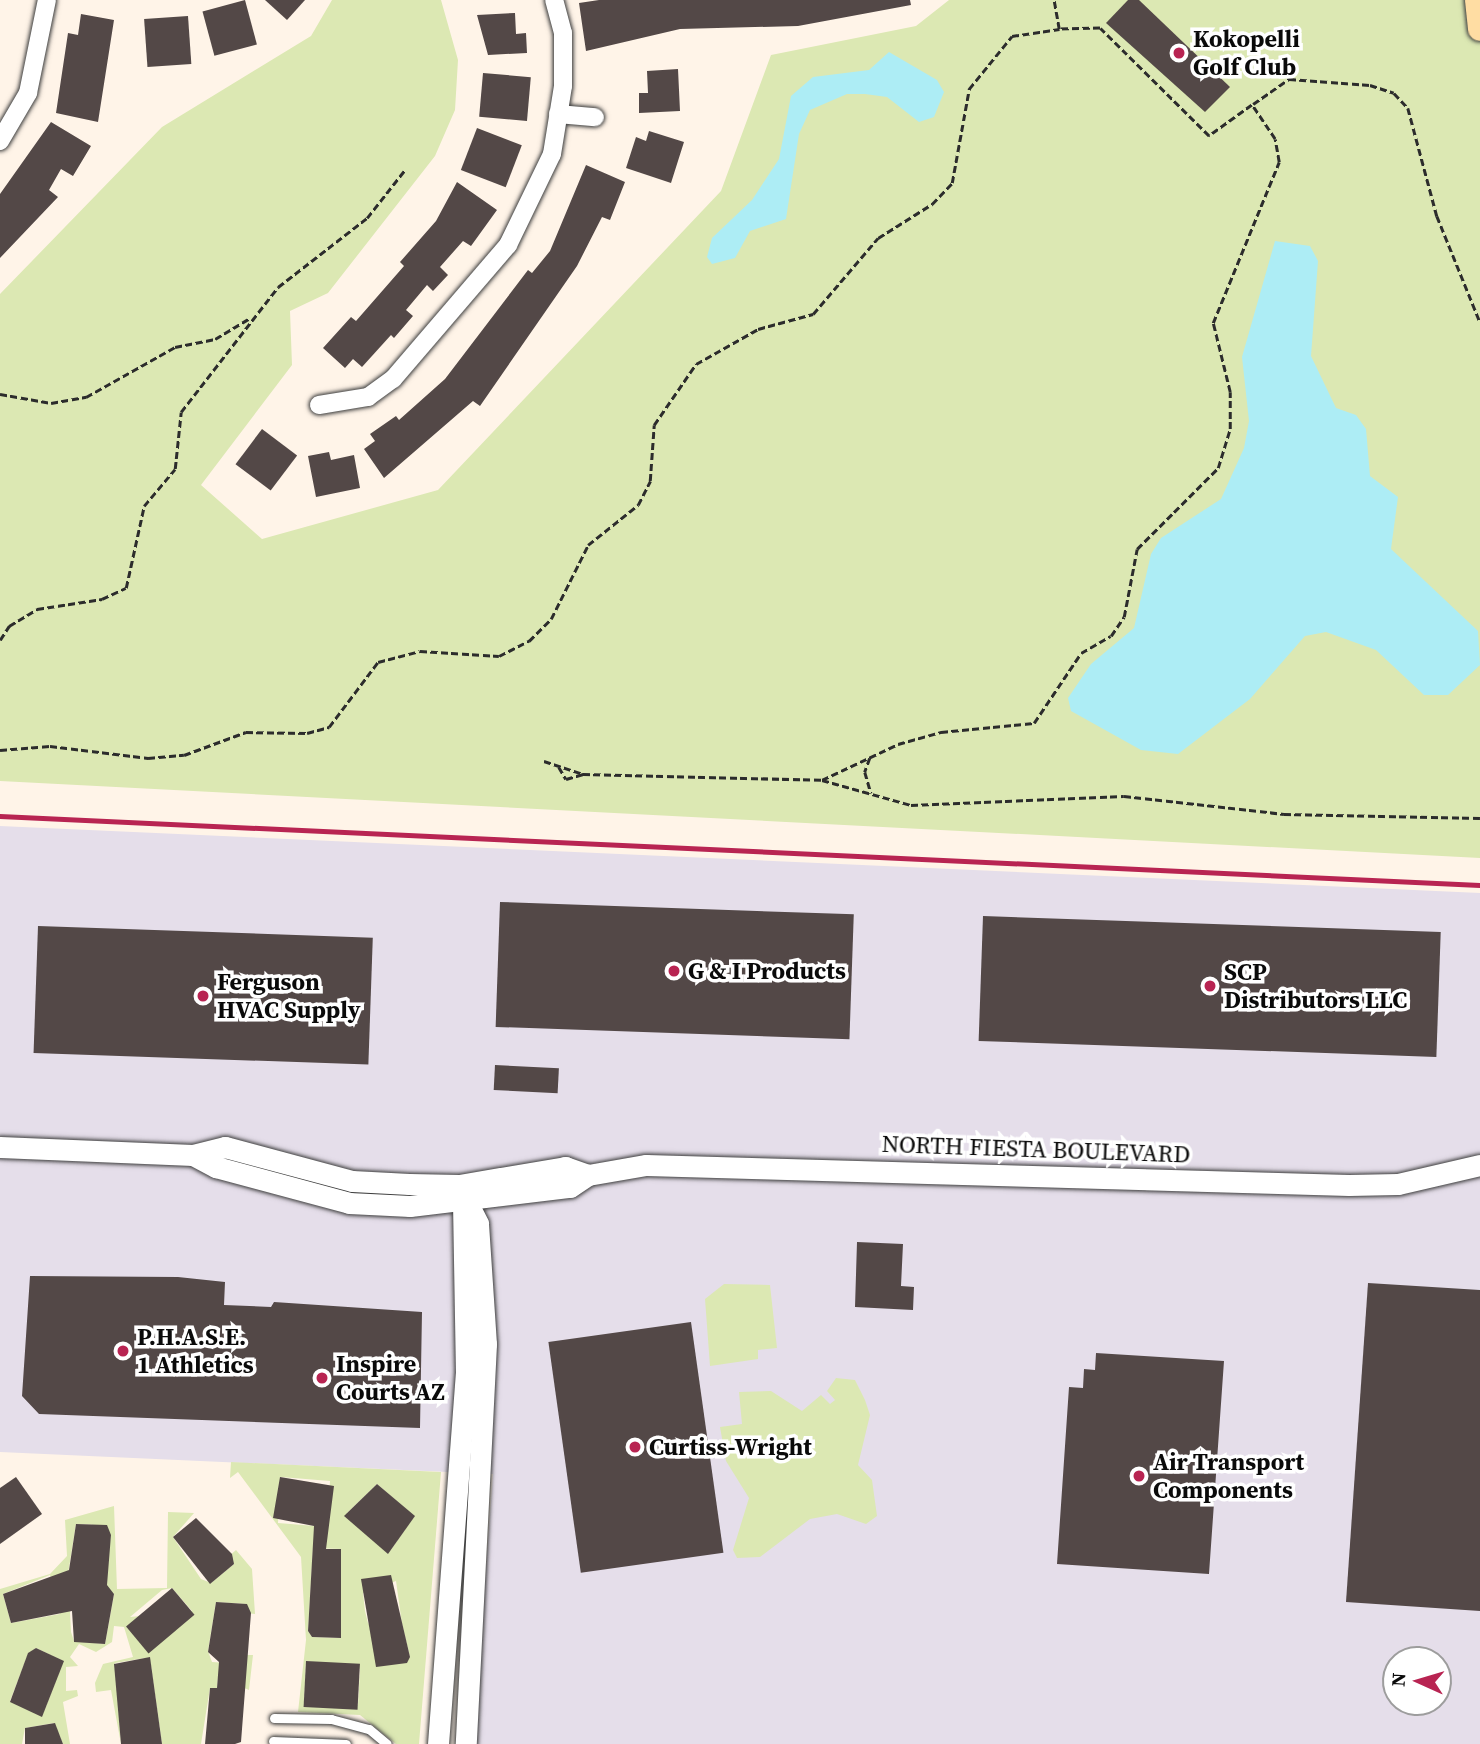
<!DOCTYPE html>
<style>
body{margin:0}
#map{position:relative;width:1480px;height:1744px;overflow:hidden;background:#fff4e8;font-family:"Source Serif 4",serif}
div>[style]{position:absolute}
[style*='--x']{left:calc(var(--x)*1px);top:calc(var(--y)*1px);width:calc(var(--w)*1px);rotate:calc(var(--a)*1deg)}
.industrial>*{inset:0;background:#e5deea}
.green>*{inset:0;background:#dce8b3}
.water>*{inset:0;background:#adedf5}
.building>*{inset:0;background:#534847;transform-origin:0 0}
.path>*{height:2.5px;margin-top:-1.25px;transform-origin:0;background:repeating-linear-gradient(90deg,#2c2c2c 0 7px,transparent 0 10.5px)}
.roads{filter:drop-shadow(0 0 2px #3d3d3d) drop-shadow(0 0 2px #3d3d3d)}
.service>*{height:9px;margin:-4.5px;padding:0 4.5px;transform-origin:4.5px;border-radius:4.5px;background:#fff}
.minor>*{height:18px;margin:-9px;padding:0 9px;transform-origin:9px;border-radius:9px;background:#fff}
.tertiary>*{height:21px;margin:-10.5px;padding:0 10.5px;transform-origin:10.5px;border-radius:10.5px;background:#fff}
.secondary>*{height:24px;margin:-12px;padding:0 12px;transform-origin:12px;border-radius:12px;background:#ffdda3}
.rail>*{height:4.5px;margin:-2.25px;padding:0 2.25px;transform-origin:2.25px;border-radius:2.25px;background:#b82452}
.dots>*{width:19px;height:19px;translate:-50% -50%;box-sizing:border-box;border:4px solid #fff;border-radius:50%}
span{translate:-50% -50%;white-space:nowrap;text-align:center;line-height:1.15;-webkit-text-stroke:7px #fff;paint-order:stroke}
.poi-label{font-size:24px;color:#0a0a0a;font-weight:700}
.left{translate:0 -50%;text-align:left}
.street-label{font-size:24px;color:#0a0a0a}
.north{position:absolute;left:1382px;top:1646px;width:70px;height:70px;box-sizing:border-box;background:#fff;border:2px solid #9d9d9d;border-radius:50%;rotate:274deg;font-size:19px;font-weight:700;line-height:28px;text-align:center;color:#0a0a0a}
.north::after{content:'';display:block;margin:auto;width:24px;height:32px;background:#b82452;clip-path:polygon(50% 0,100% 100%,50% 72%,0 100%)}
</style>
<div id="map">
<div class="industrial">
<div style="clip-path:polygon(evenodd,0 826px,1480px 893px,1480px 1744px,473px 1744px,493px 1474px,0 1452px,0 826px,1396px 1660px,1438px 1660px,1438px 1702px,1396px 1702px,1396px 1660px)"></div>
</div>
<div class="green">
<div style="clip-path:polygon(332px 0,441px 0,458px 60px,455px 110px,435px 156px,328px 293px,290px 311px,292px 365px,201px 485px,262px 539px,438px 490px,721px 191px,771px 55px,916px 26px,949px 0,1480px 0,1480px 858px,0 781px,0 294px,162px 127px,311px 36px)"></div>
<div style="clip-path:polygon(724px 1284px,770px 1285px,777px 1348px,758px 1350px,758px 1359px,710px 1366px,705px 1299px)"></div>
<div style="clip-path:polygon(836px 1378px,855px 1380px,865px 1400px,870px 1415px,858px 1465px,872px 1480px,877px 1516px,866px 1524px,837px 1514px,810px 1519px,760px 1557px,737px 1558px,733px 1550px,749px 1498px,726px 1461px,720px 1427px,742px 1424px,739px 1392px,771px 1391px,802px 1411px,821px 1395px,830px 1404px,835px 1400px,827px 1391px)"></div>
<div style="clip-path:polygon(evenodd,231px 1462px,441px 1472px,419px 1744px,396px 1744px,360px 1715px,298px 1712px,306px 1640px,301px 1557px,238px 1472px,230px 1478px,231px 1462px,281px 1477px,330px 1481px,327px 1527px,278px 1523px,281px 1477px,231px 1462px,377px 1484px,414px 1516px,391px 1550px,347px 1513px,377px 1484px,231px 1462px,313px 1548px,341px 1549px,340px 1638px,312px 1637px,308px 1631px,313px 1548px,231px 1462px,396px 1581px,402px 1624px,410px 1657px,368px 1623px,365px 1611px,363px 1593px,396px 1581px,231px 1462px,306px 1661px,360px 1669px,358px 1705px,304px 1707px,306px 1661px)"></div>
<div style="clip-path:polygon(evenodd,114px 1506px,117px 1589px,167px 1588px,168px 1512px,194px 1513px,173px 1537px,201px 1579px,211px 1583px,234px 1564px,228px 1557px,236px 1550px,252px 1569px,255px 1614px,246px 1613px,246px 1604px,216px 1602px,208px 1651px,212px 1662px,242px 1664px,243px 1655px,253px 1655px,249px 1690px,218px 1677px,217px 1688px,210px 1688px,201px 1744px,162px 1744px,151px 1666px,145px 1658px,115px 1663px,121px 1744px,111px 1690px,96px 1692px,95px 1683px,103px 1664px,133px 1657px,124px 1627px,114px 1626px,112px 1642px,96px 1652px,79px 1644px,70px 1657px,78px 1666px,66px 1667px,66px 1691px,77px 1690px,78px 1696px,63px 1702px,70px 1744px,63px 1744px,54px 1723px,25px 1728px,22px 1744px,0 1744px,0 1589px,50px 1574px,67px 1556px,65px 1520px,114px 1506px,76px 1524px,106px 1525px,111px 1536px,103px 1585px,114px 1594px,105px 1644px,74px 1641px,71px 1632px,68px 1574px,76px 1524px,114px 1506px,50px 1575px,60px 1614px,11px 1623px,3px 1594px,50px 1575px,114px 1506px,172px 1588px,192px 1611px,130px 1617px,162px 1590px,172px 1588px,114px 1506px,36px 1648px,63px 1661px,45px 1709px,10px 1701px,28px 1654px,36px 1648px)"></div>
</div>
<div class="water">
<div style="clip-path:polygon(889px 52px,937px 80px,944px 92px,934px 117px,919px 122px,887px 97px,865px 94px,847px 94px,810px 110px,799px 134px,786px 219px,750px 231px,735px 258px,712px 264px,707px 257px,712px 238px,752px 200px,779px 159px,791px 96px,813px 77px,869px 70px)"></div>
<div style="clip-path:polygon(1275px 241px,1310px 246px,1318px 261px,1311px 356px,1336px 408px,1356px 415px,1366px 429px,1370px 476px,1398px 497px,1391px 549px,1478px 631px,1480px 665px,1448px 695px,1424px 695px,1376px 650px,1326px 632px,1305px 636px,1250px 699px,1178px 754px,1141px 750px,1071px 711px,1068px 698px,1091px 664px,1134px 628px,1151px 554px,1161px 538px,1221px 499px,1244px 448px,1249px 421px,1242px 357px)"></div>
</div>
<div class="building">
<div style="left:245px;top:0;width:46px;height:44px;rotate:75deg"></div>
<div style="clip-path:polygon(265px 0,305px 0,287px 20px)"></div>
<div style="clip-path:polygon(599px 0,910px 0,911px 5px,798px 26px,680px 29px,586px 51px,579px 3px)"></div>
<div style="clip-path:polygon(1128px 0,1139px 0,1230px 87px,1205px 112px,1106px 23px)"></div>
<div style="clip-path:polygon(515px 13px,516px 34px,526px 33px,527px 53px,488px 55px,477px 15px)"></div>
<div style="clip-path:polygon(81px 14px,114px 20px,98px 122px,56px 113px,68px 33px,78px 35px)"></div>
<div style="left:188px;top:16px;width:48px;height:44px;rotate:86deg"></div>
<div style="clip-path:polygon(678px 69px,680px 111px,639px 113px,639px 93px,648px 93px,647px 71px)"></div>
<div style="left:483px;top:73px;width:48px;height:44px;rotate:5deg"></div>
<div style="clip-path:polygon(51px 122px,91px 146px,73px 176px,61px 169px,49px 190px,58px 197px,0 258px,0 194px)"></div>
<div style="left:477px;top:128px;width:48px;height:45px;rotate:21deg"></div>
<div style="clip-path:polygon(649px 131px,684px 142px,671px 183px,626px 168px,636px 137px,646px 141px)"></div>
<div style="clip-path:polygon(586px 165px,625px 182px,610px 220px,602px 217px,577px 266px,480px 406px,473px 401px,384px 478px,364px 449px,375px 441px,370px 434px,396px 416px,399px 420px,445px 379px,528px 270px,532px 273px,550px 251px)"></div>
<div style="clip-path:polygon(457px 182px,497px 210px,471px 246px,463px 241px,440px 267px,448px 275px,433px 291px,427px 285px,406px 310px,413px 316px,394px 338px,391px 335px,362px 367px,353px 359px,345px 368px,323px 348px,351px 317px,356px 321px,404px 266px,400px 262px,436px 221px)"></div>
<div style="left:262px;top:429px;width:44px;height:44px;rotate:37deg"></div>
<div style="clip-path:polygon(329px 452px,331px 460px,354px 455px,360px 488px,316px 497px,308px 456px)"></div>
<div style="left:500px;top:902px;width:354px;height:125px;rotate:2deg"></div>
<div style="left:983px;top:916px;width:458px;height:125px;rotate:2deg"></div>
<div style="left:38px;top:926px;width:335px;height:127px;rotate:2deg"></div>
<div style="left:495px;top:1065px;width:64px;height:25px;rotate:3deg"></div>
<div style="clip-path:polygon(857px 1242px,903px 1244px,901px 1286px,914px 1287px,913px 1310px,855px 1307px)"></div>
<div style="clip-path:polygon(30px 1276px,178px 1277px,225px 1282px,224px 1305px,271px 1307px,274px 1302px,422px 1312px,420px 1428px,39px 1414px,22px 1396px)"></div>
<div style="clip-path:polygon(1368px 1283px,1480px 1290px,1480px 1611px,1346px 1602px)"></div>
<div style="left:691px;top:1322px;width:233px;height:144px;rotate:82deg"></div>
<div style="clip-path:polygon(1096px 1353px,1224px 1361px,1209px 1574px,1057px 1564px,1069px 1387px,1083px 1388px,1084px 1369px,1095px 1370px)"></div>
<div style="clip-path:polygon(16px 1477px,42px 1514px,0 1544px,0 1488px)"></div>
<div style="clip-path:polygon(280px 1477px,334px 1486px,326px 1549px,341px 1549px,341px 1638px,312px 1637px,308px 1631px,314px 1526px,273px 1518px)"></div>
<div style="clip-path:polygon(377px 1484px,415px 1516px,388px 1554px,344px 1516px)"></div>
<div style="clip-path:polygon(196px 1518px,232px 1554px,234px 1564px,210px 1584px,173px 1537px)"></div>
<div style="clip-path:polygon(76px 1524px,107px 1525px,111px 1535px,107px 1585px,114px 1594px,105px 1644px,74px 1642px,72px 1611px,11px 1623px,3px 1594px,69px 1570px)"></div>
<div style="clip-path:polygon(391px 1575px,410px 1657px,407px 1663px,376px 1667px,361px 1579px)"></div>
<div style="left:172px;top:1588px;width:35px;height:60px;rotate:50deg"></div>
<div style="clip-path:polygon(216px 1602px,247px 1604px,251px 1613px,241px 1742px,235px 1744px,205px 1744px,210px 1688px,217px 1688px,219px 1662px,208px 1652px)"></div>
<div style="clip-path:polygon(36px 1648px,64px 1661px,42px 1717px,10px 1702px,28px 1653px)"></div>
<div style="clip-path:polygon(150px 1657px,162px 1744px,121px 1744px,114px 1664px)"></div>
<div style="left:306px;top:1661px;width:54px;height:46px;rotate:3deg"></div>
<div style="clip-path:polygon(55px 1723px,63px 1744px,25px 1744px,25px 1728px)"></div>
</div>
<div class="path">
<div style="--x:1253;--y:104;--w:44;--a:-34.8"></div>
<div style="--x:1289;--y:79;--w:81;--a:4.2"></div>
<div style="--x:1370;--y:85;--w:25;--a:18"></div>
<div style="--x:1394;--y:93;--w:21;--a:47"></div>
<div style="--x:1408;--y:108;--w:112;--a:75"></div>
<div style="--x:1437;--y:216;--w:114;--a:67.9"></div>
<div style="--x:0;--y:394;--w:52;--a:10"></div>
<div style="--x:51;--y:403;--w:36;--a:-10"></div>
<div style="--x:86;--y:397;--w:102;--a:-29.3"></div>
<div style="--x:175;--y:347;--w:41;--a:-11.3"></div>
<div style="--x:215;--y:339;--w:41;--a:-31"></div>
<div style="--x:0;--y:640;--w:17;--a:-57"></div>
<div style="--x:9;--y:626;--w:33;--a:-31"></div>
<div style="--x:37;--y:609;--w:66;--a:-8.7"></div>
<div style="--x:102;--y:599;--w:26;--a:-25"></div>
<div style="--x:126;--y:588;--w:84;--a:-77.6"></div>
<div style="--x:144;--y:506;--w:48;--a:-50"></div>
<div style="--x:175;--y:469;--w:57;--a:-84"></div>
<div style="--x:181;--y:412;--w:158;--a:-52.2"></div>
<div style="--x:278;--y:287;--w:113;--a:-37.8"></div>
<div style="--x:367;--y:218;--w:60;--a:-51.8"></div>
<div style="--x:0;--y:750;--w:50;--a:-4.6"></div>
<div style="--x:50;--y:746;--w:99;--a:7"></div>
<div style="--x:148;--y:758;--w:36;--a:-5"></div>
<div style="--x:184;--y:755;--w:66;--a:-20.4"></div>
<div style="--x:246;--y:732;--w:61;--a:0.9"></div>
<div style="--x:307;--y:733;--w:23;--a:-15"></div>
<div style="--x:329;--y:727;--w:81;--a:-53"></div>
<div style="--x:378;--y:662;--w:43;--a:-14.7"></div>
<div style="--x:420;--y:651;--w:79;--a:3.6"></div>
<div style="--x:499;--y:656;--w:34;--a:-27"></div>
<div style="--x:529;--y:641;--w:31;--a:-45"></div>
<div style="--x:551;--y:619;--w:83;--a:-63.4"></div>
<div style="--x:588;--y:545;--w:64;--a:-38.7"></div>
<div style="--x:638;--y:505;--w:27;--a:-63"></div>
<div style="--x:650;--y:481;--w:56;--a:-85.9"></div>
<div style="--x:654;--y:425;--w:74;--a:-55.5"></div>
<div style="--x:696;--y:364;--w:71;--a:-29.4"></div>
<div style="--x:758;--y:329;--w:57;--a:-15.3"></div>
<div style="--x:813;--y:314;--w:100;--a:-49.5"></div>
<div style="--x:878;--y:238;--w:64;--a:-32.2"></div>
<div style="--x:932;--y:204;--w:29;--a:-46"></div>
<div style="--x:952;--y:183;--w:96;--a:-79.7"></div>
<div style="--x:969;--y:89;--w:68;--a:-50.9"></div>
<div style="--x:1012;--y:36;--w:48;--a:-8.5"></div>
<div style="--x:1059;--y:29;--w:29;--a:-100"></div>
<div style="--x:870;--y:758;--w:15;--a:110"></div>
<div style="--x:865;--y:772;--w:22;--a:74"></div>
<div style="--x:544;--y:761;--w:41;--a:18.4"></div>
<div style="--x:583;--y:774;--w:239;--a:1.4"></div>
<div style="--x:822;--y:780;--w:84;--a:-25.3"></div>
<div style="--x:898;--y:744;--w:45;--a:-15.6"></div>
<div style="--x:941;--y:732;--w:93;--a:-5.5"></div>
<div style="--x:1034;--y:723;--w:84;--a:-56.1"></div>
<div style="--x:1081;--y:653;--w:34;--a:-30"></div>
<div style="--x:1111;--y:636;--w:23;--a:-56"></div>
<div style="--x:1124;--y:617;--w:69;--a:-79.2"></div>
<div style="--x:1137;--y:549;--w:115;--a:-45"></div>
<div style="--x:1218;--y:468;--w:41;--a:-72.9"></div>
<div style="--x:1230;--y:429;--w:37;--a:-90"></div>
<div style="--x:1230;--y:392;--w:71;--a:-103.8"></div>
<div style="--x:1213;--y:323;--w:174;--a:-67.7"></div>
<div style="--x:1279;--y:162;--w:23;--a:-100"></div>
<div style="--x:1275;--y:139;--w:41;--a:-124.1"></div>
<div style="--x:1252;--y:105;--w:53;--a:144.2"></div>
<div style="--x:1209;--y:136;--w:153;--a:-135.3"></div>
<div style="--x:1100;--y:28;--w:41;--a:178.6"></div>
<div style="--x:559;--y:767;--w:14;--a:60"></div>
<div style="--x:566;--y:779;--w:18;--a:-16"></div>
<div style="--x:822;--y:780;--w:92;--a:15.7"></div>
<div style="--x:911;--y:805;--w:213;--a:-2.4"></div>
<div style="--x:1124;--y:796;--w:161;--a:6.4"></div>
<div style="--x:1284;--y:814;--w:196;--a:1.2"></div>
</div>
<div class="roads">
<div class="service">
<div style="--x:274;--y:1718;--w:57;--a:1"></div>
<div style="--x:331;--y:1719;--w:39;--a:15"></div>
<div style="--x:369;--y:1729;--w:23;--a:40"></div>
<div style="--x:273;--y:1741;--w:73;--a:2.4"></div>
</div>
<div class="minor">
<div style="--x:558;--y:114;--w:37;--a:5"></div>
<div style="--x:0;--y:141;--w:56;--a:-59.7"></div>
<div style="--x:28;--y:93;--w:95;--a:-78.5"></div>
<div style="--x:319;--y:405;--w:50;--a:-9.3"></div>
<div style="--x:368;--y:397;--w:31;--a:-36"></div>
<div style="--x:393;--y:379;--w:177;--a:-49.4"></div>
<div style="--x:508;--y:245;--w:101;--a:-64.2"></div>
<div style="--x:552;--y:154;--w:69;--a:-80.8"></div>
<div style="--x:563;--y:86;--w:53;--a:-90"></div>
<div style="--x:563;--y:33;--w:34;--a:-105"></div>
</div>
<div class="tertiary">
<div style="--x:0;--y:1147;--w:193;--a:2.4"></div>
<div style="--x:193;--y:1155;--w:33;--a:-14"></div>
<div style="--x:225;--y:1147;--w:131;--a:15"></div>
<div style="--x:352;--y:1181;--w:57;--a:3"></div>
<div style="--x:409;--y:1184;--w:50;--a:1.1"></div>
<div style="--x:459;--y:1185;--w:108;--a:-9.6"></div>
<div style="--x:565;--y:1167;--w:24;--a:19"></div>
<div style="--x:193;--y:1155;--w:26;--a:28"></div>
<div style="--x:216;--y:1167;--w:138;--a:15.1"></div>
<div style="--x:349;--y:1203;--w:61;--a:2.8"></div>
<div style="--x:410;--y:1206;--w:161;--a:-6.8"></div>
<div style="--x:570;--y:1187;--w:22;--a:-34"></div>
<div style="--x:588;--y:1175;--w:59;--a:-9.8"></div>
<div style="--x:646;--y:1165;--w:703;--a:1.63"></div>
<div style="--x:1349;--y:1185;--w:49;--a:-1.2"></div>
<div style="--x:1398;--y:1184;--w:84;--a:-13"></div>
<div style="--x:461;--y:1190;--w:38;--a:63"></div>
<div style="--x:478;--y:1224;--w:120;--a:86.2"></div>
<div style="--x:486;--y:1344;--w:400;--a:92.9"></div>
<div style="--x:438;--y:1744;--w:371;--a:-85.7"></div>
<div style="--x:466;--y:1374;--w:173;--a:-91"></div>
</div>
<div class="secondary">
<div style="--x:1477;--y:0;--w:29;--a:84"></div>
</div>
</div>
<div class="rail">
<div style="--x:0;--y:816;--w:1482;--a:2.67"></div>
</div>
<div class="dots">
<div style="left:1179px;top:53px;background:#b82452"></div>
<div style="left:674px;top:971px;background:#b82452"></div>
<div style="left:1210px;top:986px;background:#b82452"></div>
<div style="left:203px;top:996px;background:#b82452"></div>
<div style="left:123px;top:1351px;background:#b82452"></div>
<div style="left:322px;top:1378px;background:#b82452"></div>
<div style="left:635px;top:1447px;background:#b82452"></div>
<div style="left:1139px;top:1476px;background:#b82452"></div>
</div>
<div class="poi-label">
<span class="left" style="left:1193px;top:53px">Kokopelli<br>Golf Club</span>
<span class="left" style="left:688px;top:971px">G &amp; I Products</span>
<span class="left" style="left:1224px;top:986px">SCP<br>Distributors LLC</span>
<span class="left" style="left:217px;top:996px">Ferguson<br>HVAC Supply</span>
<span class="left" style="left:137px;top:1351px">P.H.A.S.E.<br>1 Athletics</span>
<span class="left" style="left:336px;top:1378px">Inspire<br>Courts AZ</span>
<span class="left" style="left:649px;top:1447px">Curtiss-Wright</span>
<span class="left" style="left:1153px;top:1476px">Air Transport<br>Components</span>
</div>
<div class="street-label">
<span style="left:1036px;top:1149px;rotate:2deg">NORTH FIESTA BOULEVARD</span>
</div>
<div class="north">N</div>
</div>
